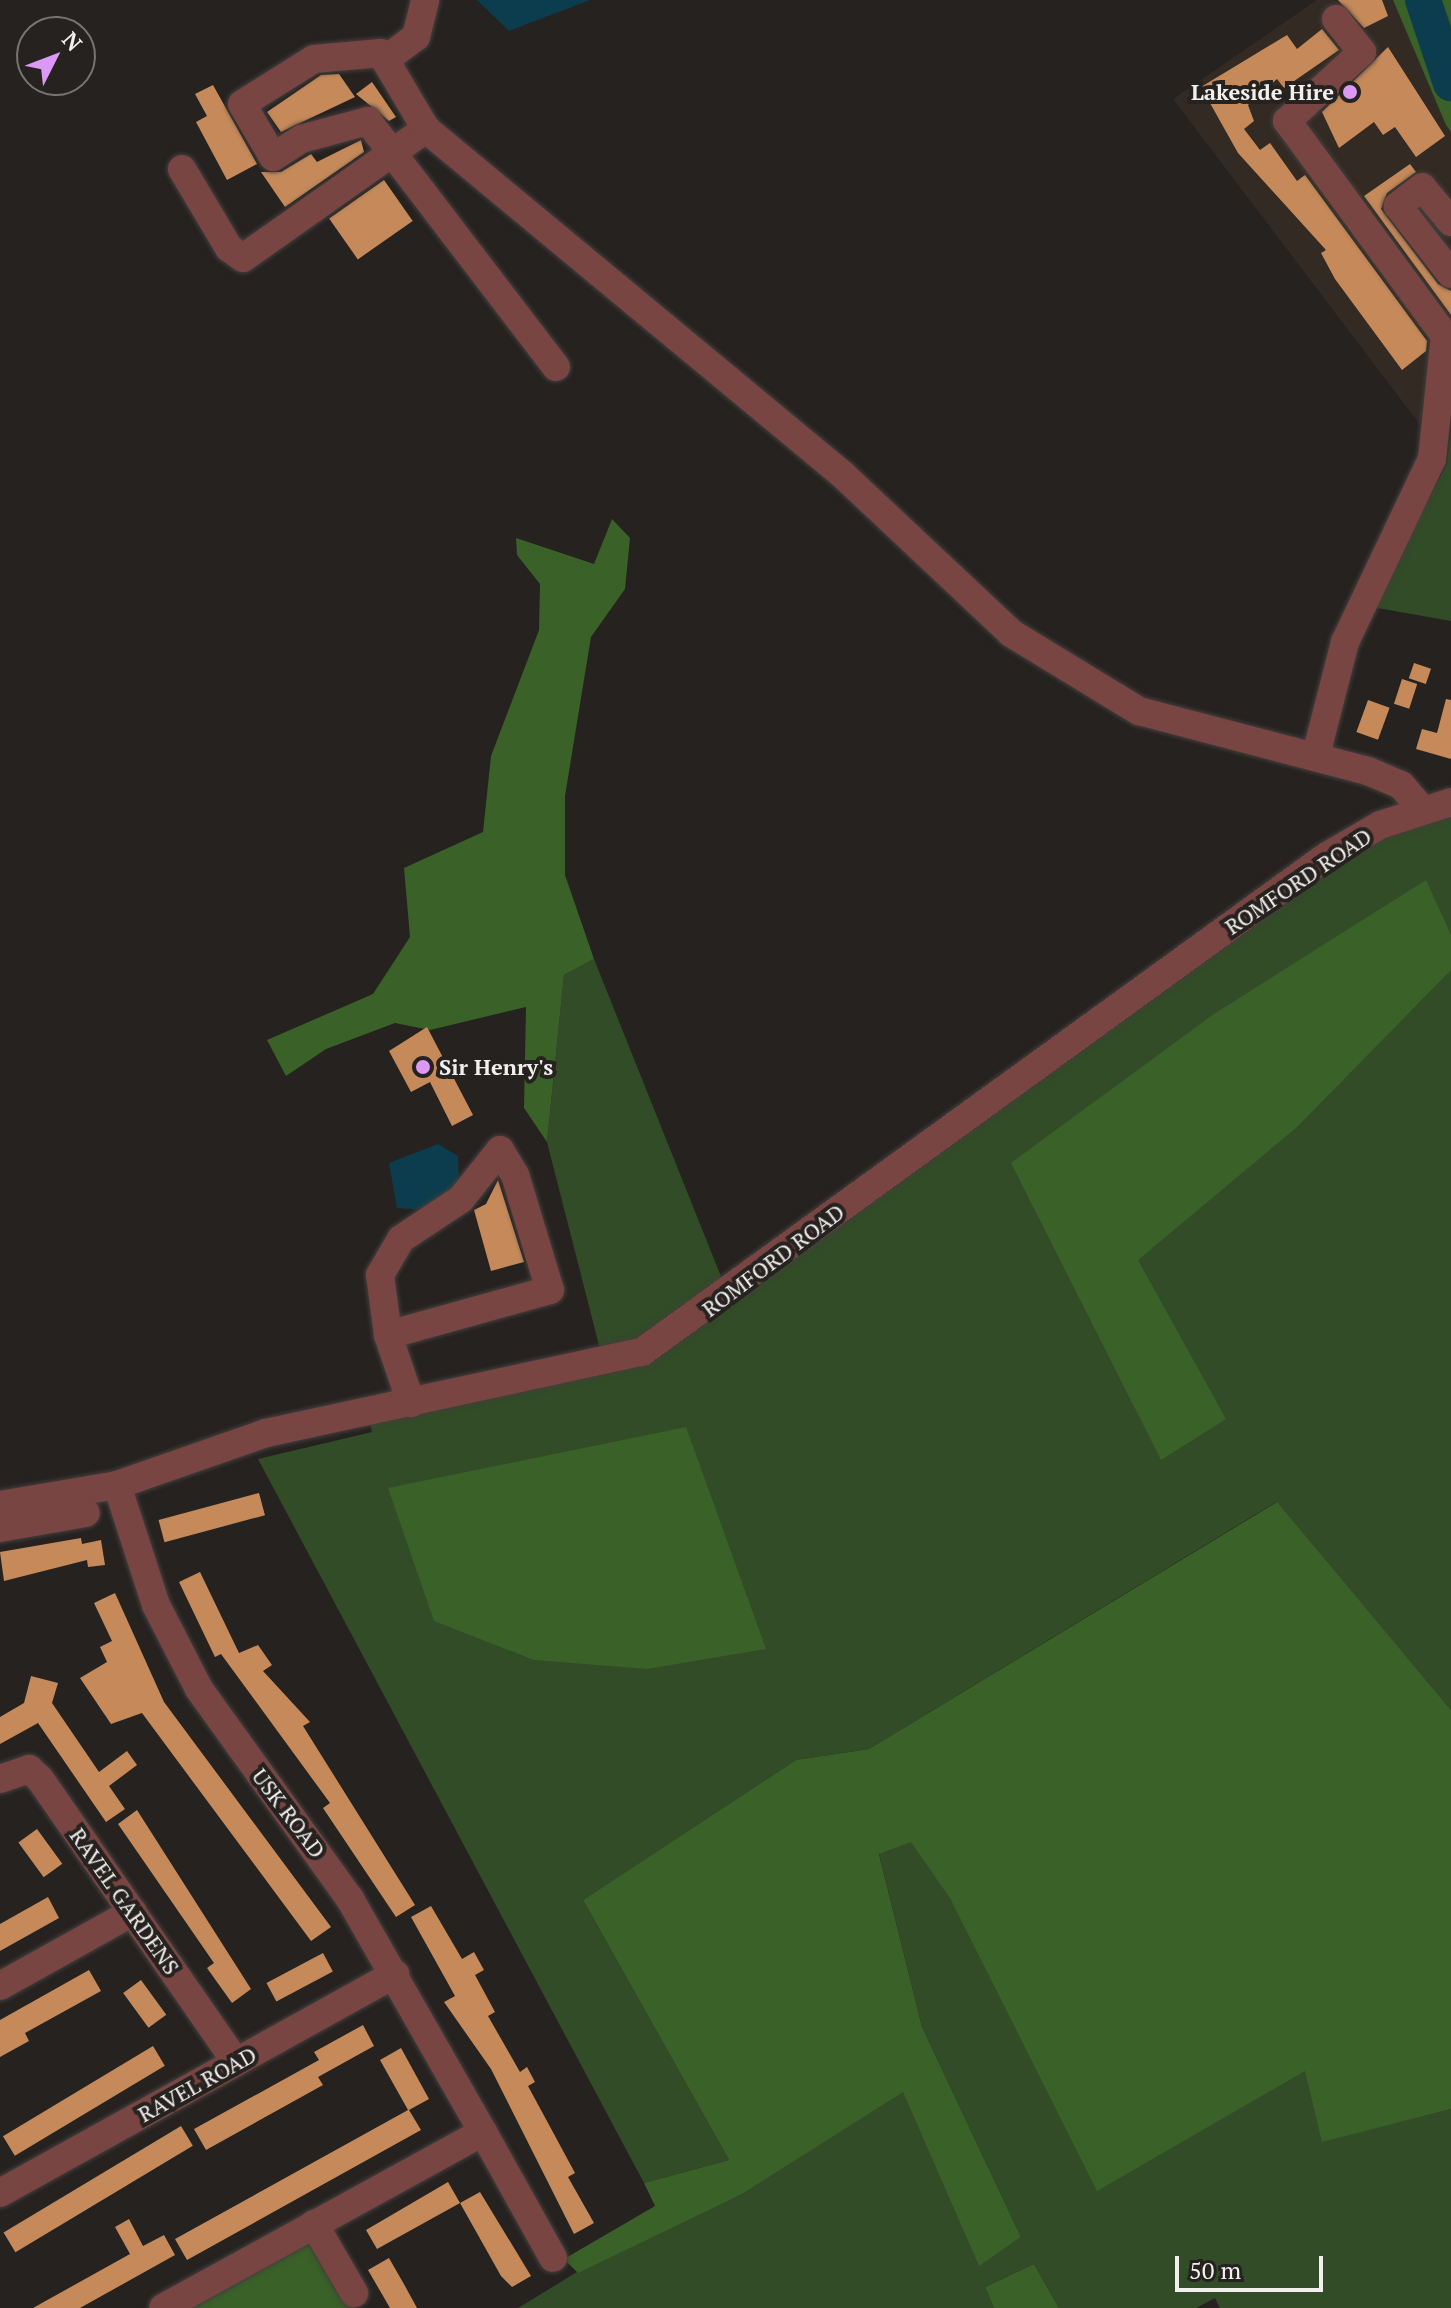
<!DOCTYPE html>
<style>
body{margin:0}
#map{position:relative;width:1451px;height:2308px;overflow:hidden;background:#262220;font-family:"PT Serif",serif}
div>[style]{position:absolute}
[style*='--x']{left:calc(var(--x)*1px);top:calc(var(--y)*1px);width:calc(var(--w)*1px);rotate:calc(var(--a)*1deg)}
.built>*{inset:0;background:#332a23}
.green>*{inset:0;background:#324c27}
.forest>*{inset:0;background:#3a6128}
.water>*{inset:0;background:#0c3d4e}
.river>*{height:36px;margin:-18px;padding:0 18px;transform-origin:18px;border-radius:18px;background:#0c3d4e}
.building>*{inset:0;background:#c68a5a;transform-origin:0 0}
.roads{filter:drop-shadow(0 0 2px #433f3d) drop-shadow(0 0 2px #433f3d)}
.minor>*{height:28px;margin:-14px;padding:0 14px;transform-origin:14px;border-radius:14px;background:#784543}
.dots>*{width:22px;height:22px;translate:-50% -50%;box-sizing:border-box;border:4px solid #262220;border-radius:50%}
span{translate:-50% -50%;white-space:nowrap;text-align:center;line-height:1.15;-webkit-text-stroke:8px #262220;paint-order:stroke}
.poi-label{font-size:22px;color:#f2f0ee;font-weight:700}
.right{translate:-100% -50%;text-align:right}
.left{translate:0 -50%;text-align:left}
.street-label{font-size:22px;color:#f2f0ee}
.north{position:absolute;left:16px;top:16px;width:80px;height:80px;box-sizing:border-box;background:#262220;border:2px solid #787472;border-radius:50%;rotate:48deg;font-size:22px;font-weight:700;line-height:32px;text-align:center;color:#f2f0ee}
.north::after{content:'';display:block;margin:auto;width:28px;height:36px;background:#db99f5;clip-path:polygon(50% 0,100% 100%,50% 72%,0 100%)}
.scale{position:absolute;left:1175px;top:2256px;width:148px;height:36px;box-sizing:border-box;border:4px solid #f2f0ee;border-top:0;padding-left:10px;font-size:24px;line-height:28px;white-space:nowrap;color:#f2f0ee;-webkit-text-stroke:6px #262220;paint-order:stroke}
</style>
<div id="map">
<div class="built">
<div style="clip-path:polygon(1317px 0,1393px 0,1451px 132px,1451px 408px,1424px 430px,1173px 99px)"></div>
</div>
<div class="green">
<div style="clip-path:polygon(1451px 432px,1451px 621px,1372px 607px,1447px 464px)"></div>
<div style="clip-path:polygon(1451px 802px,1451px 1710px,1276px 1502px,869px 1749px,796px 1760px,583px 1900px,729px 2160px,644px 2183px,258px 1459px,372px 1432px,367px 1411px,604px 1365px,547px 1142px,564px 975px,594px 959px,728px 1294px,1302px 874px)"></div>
<div style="clip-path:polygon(912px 1841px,951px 1900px,1306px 2070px,1323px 2141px,1451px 2109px,1451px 2308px,1220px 2308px,1215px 2298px,1196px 2308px,1059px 2308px,1034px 2264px,985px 2287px,994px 2308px,518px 2308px,600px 2258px,744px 2193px,903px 2091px,979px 2265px,1021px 2237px,922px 2027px,879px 1853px)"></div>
</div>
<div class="forest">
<div style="clip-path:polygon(1393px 0,1451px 0,1451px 132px,1446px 125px)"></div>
<div style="clip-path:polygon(612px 519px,630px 538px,625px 589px,591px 637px,565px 796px,565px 875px,594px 959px,564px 975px,547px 1142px,524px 1108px,526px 1007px,430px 1030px,395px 1023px,326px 1049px,286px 1076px,267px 1040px,373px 994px,410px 937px,404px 868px,483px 832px,491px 756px,539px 630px,540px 584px,517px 555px,516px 538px,594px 564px)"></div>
<div style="clip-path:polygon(1426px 880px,1451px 935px,1451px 970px,1297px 1127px,1138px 1260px,1226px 1419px,1161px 1460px,1011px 1163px,1214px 1014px)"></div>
<div style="clip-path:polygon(686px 1427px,766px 1649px,647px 1669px,534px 1660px,434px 1621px,388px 1488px)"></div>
<div style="clip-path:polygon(1277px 1502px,1451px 1710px,1451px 2109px,1322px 2142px,1305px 2071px,1097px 2191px,951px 1900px,911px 1842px,879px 1854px,922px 2027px,1021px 2237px,979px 2266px,903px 2092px,744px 2193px,578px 2273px,564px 2259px,655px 2206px,644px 2183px,729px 2160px,583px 1900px,796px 1760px,869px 1749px)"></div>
<div style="clip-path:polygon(315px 2238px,355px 2308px,190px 2308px)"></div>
<div style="clip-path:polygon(1034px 2264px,1059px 2308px,994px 2308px,985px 2287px)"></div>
</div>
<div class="water">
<div style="clip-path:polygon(477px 0,590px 0,509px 31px)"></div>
<div style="clip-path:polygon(438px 1144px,458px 1156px,459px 1184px,423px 1210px,397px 1208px,389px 1163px)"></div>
</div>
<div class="river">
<div style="--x:1423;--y:0;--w:88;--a:71.4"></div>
</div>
<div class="building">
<div style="clip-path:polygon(1338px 0,1382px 0,1388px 16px,1364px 28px)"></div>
<div style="clip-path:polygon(1322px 29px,1339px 50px,1284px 88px,1277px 79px,1248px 105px,1254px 121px,1244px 129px,1260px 150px,1270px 143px,1297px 181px,1305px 175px,1427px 341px,1426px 351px,1402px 370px,1335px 279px,1321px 253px,1326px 250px,1238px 153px,1201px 87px,1287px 35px,1297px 49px)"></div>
<div style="clip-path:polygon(1388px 47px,1445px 136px,1416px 157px,1395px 127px,1383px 135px,1374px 122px,1339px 148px,1322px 112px)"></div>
<div style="clip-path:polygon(339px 74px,355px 97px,281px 132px,267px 112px,321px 75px)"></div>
<div style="clip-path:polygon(372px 82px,396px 117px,389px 121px,356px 94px)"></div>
<div style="clip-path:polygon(213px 85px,257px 164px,227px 180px,196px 122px,207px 116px,195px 94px)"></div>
<div style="clip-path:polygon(361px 140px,364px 152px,285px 207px,261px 172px,281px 172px,311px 154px,317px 162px)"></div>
<div style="clip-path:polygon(1410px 164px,1416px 172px,1387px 193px,1381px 209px,1438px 284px,1451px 291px,1451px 315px,1364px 196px)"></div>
<div style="left:384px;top:180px;width:50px;height:67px;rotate:55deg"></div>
<div style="left:1414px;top:663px;width:18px;height:16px;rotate:19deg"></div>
<div style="left:1402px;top:679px;width:16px;height:26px;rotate:18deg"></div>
<div style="clip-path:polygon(1446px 699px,1451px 700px,1451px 759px,1416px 749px,1422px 729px,1437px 733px)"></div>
<div style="left:1368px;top:700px;width:23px;height:34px;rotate:20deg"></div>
<div style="clip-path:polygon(427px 1027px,473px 1115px,452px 1126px,430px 1082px,411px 1092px,389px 1051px)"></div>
<div style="clip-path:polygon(498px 1180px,524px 1262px,491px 1271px,474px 1210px,486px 1204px)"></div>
<div style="left:259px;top:1493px;width:23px;height:104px;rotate:75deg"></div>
<div style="clip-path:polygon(81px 1538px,82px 1544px,101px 1540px,105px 1565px,88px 1567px,87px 1560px,4px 1581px,0 1552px)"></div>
<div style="clip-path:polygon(200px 1572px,239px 1653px,258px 1645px,272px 1665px,263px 1671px,310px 1722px,303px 1726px,415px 1905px,396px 1917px,323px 1808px,330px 1803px,221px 1654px,215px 1657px,179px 1582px)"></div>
<div style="clip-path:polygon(115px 1593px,164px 1702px,331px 1927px,311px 1941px,142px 1713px,111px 1724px,80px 1678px,107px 1662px,100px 1647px,112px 1641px,94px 1603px)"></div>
<div style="clip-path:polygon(31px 1676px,58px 1683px,52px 1703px,99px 1772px,127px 1751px,137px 1765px,109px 1786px,125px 1809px,106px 1822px,38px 1723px,0 1744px,0 1717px,24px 1703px)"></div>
<div style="clip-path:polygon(137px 1810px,251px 1989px,232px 2003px,207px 1968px,214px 1963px,118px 1824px)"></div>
<div style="left:37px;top:1829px;width:43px;height:23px;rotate:54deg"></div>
<div style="clip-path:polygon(48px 1897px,59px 1918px,0 1951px,0 1924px)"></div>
<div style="clip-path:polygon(431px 1906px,462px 1959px,474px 1952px,484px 1970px,475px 1975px,495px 2012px,488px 2016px,520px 2072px,527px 2067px,535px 2082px,528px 2086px,575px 2173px,568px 2177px,594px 2223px,574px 2234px,491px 2069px,444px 2002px,455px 1996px,411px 1917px)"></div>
<div style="left:323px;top:1953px;width:21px;height:64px;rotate:62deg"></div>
<div style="clip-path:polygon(89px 1970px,101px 1991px,25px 2033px,29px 2041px,0 2057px,0 2020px)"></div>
<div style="left:141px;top:1980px;width:43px;height:22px;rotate:54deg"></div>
<div style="clip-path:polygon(363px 2025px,374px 2046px,318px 2077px,323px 2085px,206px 2150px,194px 2129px,319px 2060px,314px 2052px)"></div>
<div style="left:153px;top:2046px;width:23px;height:175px;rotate:59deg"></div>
<div style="clip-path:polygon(401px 2048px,429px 2099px,409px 2110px,421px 2130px,187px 2260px,175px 2239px,408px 2110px,380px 2060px)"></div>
<div style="left:181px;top:2126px;width:23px;height:207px;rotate:59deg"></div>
<div style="clip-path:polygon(448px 2182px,460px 2203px,480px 2192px,531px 2276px,512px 2287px,501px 2276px,460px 2203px,377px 2249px,366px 2230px)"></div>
<div style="clip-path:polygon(129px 2219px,143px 2246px,164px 2235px,175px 2255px,80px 2308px,33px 2308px,130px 2254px,115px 2227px)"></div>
<div style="clip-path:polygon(389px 2258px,405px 2286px,417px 2308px,390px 2308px,368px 2270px)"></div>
</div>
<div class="roads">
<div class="minor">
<div style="--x:385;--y:60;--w:39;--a:-37"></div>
<div style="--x:416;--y:37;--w:38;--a:-76"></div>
<div style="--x:182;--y:169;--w:92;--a:59.3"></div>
<div style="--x:229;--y:248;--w:17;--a:36"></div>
<div style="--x:243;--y:258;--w:224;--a:-35.2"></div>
<div style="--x:1451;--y:222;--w:45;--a:-129.6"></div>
<div style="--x:1422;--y:187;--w:31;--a:142"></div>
<div style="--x:1398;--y:206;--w:86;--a:52.1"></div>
<div style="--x:556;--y:367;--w:310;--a:-127.4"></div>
<div style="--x:368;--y:121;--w:69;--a:165"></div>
<div style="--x:301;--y:139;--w:33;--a:147"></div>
<div style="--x:273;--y:157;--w:61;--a:-120.3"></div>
<div style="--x:242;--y:104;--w:85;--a:-32"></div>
<div style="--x:314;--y:59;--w:67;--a:-5.1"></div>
<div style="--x:381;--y:53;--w:88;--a:59.4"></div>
<div style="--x:426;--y:129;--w:542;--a:39.68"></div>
<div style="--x:843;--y:475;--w:231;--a:43.2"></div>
<div style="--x:1011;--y:633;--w:150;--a:31.4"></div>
<div style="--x:1139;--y:711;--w:237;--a:14.7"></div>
<div style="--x:1368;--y:771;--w:36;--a:23"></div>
<div style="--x:1401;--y:785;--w:33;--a:49"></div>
<div style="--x:1316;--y:755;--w:117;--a:-75.6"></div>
<div style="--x:1345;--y:642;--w:203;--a:-64.6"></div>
<div style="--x:1432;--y:459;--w:124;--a:-84"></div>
<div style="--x:1445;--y:336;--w:267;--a:-126.3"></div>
<div style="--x:1287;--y:121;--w:102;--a:-42.6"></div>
<div style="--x:1362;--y:52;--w:42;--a:-128.2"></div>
<div style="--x:388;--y:1335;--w:168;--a:-15.5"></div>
<div style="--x:550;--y:1290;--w:120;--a:-106.9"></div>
<div style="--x:515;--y:1175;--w:29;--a:-121"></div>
<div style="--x:500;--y:1150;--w:63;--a:128.5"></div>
<div style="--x:461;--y:1199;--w:72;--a:146.3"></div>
<div style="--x:401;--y:1239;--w:42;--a:120.3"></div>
<div style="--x:380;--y:1275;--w:61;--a:82.4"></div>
<div style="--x:388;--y:1335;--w:72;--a:71.3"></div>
<div style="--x:117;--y:1485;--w:126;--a:72"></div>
<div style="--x:156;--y:1605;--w:94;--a:62.9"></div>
<div style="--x:199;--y:1689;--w:259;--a:54.3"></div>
<div style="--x:350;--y:1899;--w:268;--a:60.3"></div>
<div style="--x:483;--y:2132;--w:365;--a:151.2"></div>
<div style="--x:0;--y:1505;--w:119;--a:-9.7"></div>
<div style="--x:117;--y:1485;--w:158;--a:-19.2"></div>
<div style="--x:266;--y:1433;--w:385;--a:-12.2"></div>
<div style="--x:642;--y:1352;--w:846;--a:-35.91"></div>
<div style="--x:1327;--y:856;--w:61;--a:-30.3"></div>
<div style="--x:1380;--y:825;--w:75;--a:-17.9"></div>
<div style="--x:0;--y:1528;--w:87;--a:-9.9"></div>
<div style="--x:0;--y:1779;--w:31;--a:-19"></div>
<div style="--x:29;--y:1769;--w:15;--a:42"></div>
<div style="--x:40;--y:1779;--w:344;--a:55.3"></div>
<div style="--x:0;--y:1986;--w:152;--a:-29.1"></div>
<div style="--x:483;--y:2132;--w:144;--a:60.9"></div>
<div style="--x:0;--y:2193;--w:452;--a:-29"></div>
<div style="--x:314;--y:2224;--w:80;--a:59.9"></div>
</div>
</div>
<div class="dots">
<div style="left:1350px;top:92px;background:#db99f5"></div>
<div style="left:423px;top:1067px;background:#db99f5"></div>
</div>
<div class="poi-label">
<span class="right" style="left:1334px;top:92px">Lakeside Hire</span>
<span class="left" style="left:439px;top:1067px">Sir Henry's</span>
</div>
<div class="street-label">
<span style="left:1298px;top:881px;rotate:-34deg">ROMFORD ROAD</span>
<span style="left:773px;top:1260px;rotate:-37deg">ROMFORD ROAD</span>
<span style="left:289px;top:1813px;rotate:53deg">USK ROAD</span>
<span style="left:125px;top:1901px;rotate:55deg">RAVEL GARDENS</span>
<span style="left:197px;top:2084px;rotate:-29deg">RAVEL ROAD</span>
</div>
<div class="north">N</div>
<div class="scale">50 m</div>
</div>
